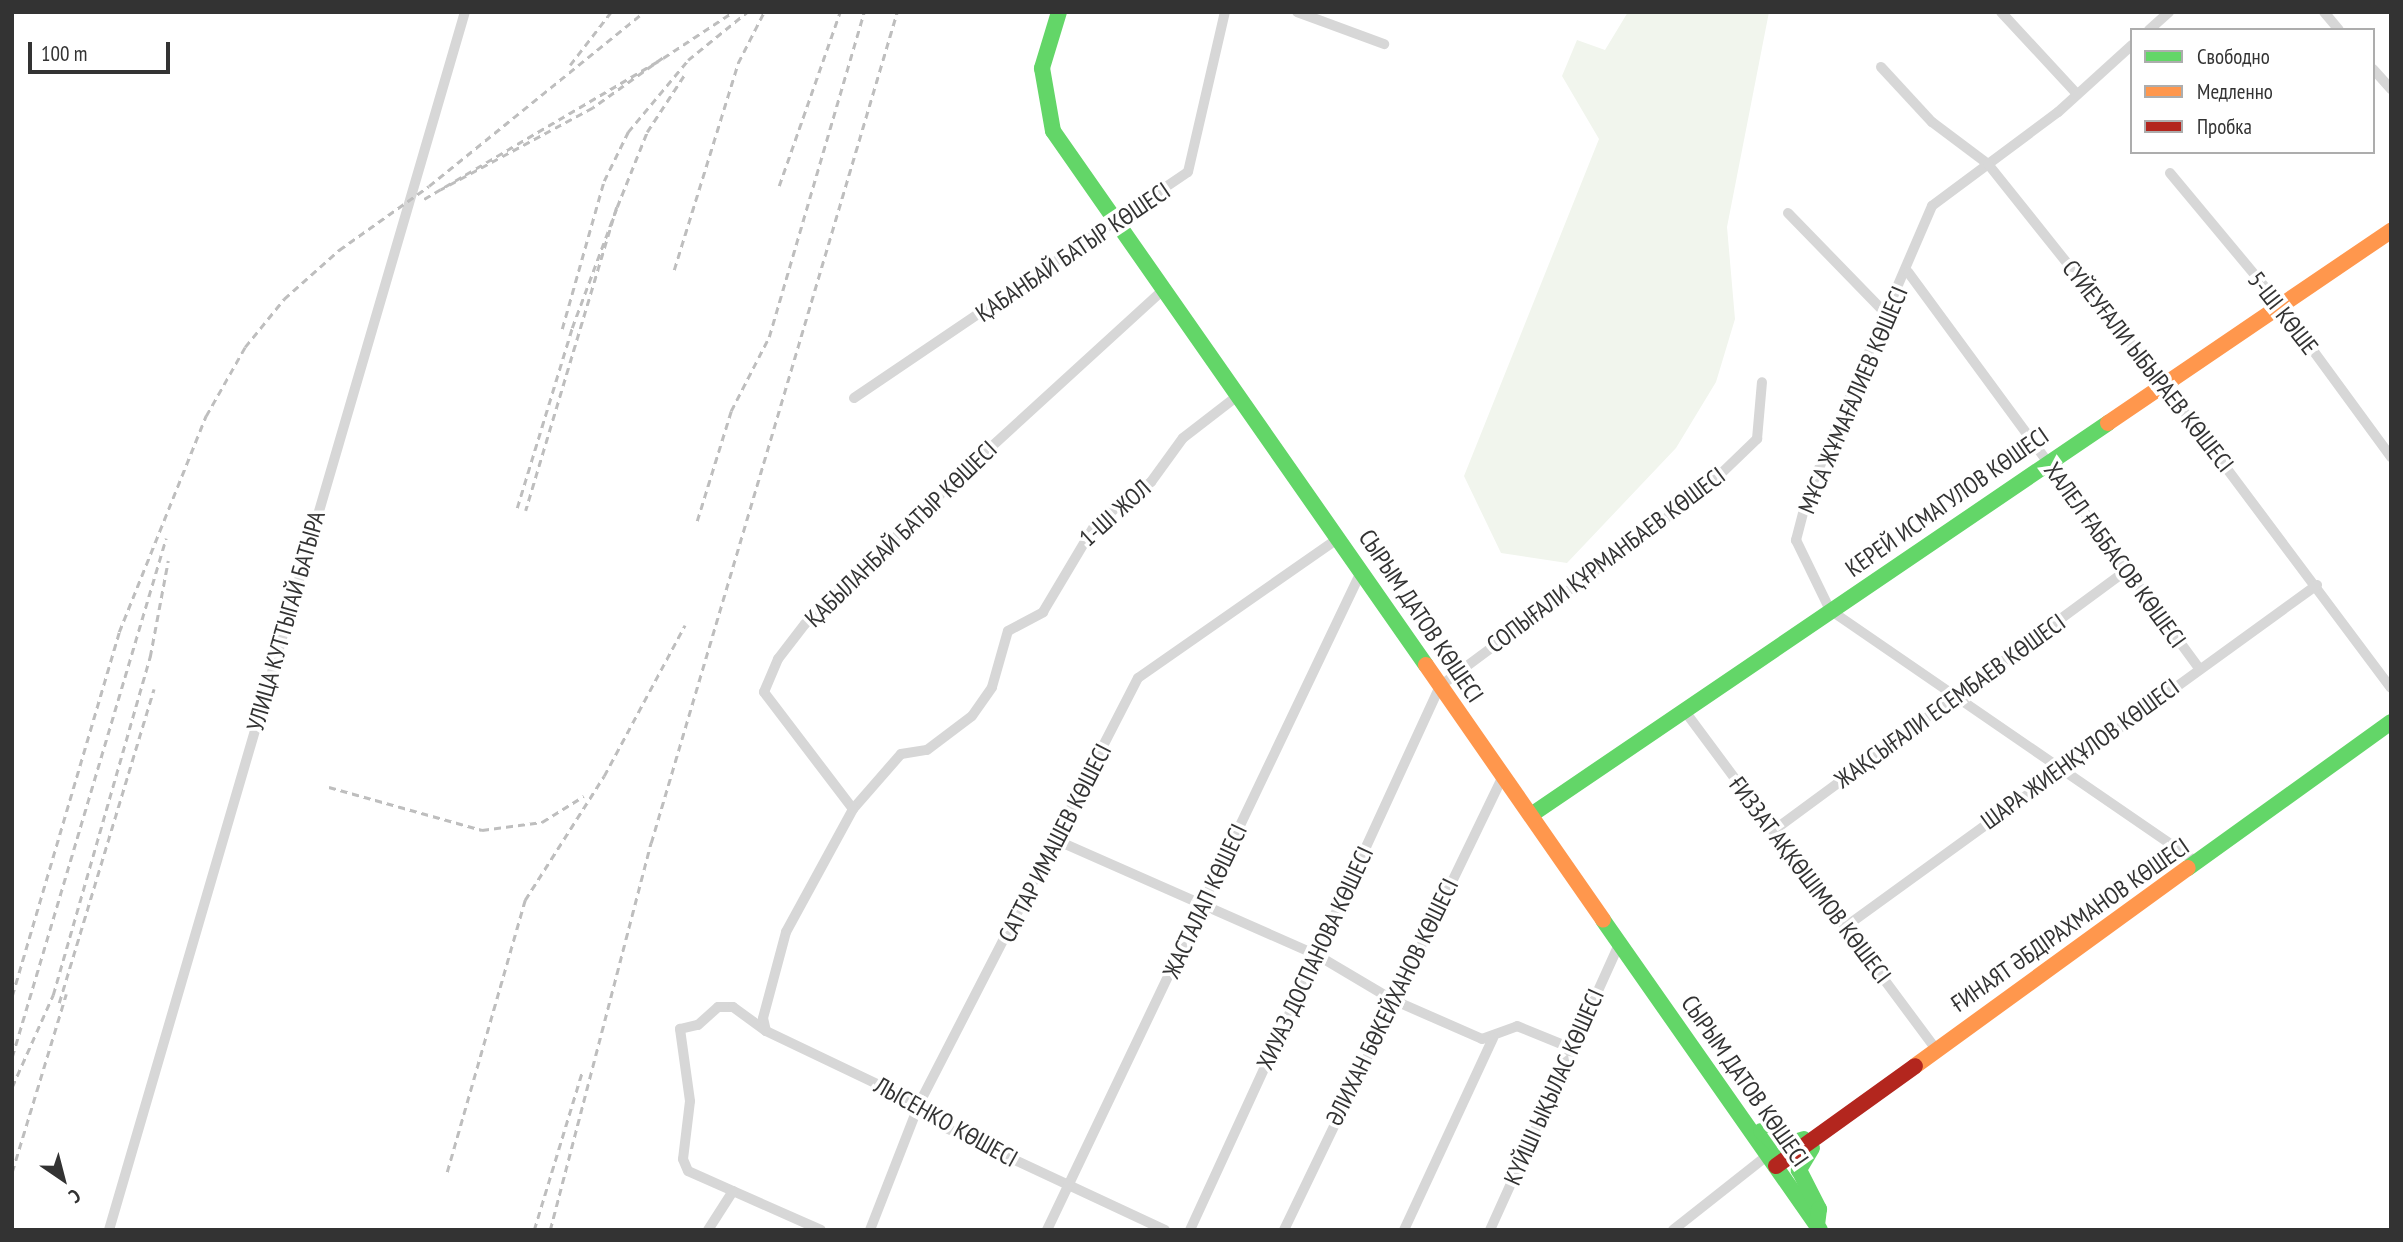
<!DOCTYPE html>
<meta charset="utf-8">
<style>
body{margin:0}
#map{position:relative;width:2403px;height:1242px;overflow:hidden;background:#fff;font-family:"PT Sans Narrow",sans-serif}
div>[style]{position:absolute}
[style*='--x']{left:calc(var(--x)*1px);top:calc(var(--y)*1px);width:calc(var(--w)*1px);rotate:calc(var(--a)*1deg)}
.green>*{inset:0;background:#f1f5ed}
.street>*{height:10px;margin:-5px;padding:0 5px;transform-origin:5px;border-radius:5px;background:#d7d7d7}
.fast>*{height:16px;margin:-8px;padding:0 8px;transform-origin:8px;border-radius:8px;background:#63d668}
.slow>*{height:16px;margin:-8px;padding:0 8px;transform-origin:8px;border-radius:8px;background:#ff974d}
.jam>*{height:16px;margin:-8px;padding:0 8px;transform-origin:8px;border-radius:8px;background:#b3261e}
.rail>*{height:2.5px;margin-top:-1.25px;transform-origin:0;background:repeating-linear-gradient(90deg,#bebebe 0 7px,transparent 0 12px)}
span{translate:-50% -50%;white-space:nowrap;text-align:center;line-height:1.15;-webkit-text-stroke:7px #fff;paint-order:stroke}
.street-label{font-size:24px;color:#333}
.frame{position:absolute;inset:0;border:14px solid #333;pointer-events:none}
.legend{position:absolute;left:2130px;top:28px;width:245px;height:126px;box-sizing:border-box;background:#fff;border:2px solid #adadad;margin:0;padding:9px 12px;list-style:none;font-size:21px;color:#333}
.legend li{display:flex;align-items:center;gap:14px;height:35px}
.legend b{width:35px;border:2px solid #adadad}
.north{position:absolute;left:28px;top:1144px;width:70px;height:70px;-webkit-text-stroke:5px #fff;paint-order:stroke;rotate:145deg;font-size:19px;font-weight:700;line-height:28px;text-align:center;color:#333}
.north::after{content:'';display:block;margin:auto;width:24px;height:32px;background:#333;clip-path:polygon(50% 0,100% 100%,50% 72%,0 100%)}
.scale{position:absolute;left:28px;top:42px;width:142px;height:32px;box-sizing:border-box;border:4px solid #333;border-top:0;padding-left:9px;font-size:21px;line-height:24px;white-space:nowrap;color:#333;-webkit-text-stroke:5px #fff;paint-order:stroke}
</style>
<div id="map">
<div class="green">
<div style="clip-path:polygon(1628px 12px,1769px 12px,1727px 227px,1735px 319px,1716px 382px,1676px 448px,1567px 563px,1501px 553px,1464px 476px,1599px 139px,1562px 76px,1577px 40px,1605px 50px)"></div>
</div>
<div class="street">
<div style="--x:1297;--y:12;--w:93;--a:20.2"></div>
<div style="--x:2001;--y:12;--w:112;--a:47.2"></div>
<div style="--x:2324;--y:12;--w:23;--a:50"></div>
<div style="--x:2149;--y:30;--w:27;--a:-42"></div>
<div style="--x:2132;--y:45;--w:100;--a:137.8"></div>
<div style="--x:2058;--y:112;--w:157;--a:143.3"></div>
<div style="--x:1932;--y:206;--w:314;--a:113.3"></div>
<div style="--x:1808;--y:494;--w:48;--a:104.6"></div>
<div style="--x:1796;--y:540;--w:78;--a:64.1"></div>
<div style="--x:1830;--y:610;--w:447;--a:34.5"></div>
<div style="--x:1881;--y:67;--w:75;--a:47.2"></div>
<div style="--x:1932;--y:122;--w:70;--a:36.9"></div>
<div style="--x:1988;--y:164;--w:279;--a:51.4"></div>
<div style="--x:2162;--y:382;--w:382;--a:53.2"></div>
<div style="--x:2373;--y:69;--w:27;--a:48"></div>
<div style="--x:2170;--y:173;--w:170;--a:50.2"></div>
<div style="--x:2279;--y:304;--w:190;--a:53.8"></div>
<div style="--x:1788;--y:213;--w:145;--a:45.8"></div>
<div style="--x:1908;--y:272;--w:491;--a:53.7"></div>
<div style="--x:854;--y:398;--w:403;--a:-34.1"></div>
<div style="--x:1188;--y:172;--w:164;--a:-77"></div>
<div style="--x:1684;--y:710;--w:422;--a:53.4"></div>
<div style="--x:853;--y:809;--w:73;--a:-48.9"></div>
<div style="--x:901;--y:754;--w:26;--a:-9"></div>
<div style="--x:927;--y:750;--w:56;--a:-37.1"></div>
<div style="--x:972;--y:716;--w:35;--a:-55"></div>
<div style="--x:992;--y:687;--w:58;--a:-74.1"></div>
<div style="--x:1008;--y:631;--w:40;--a:-28"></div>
<div style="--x:1043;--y:612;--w:104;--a:-59.2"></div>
<div style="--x:1096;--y:523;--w:69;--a:-36.7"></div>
<div style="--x:1151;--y:482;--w:54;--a:-54"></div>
<div style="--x:1183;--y:438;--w:72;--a:-37.7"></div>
<div style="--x:1773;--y:831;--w:438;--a:-36.4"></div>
<div style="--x:1056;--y:840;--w:285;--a:23.8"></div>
<div style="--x:1317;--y:955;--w:86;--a:30.7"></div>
<div style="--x:1391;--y:999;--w:99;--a:23.7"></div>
<div style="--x:1482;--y:1039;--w:37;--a:-20"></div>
<div style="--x:1517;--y:1026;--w:58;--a:22.2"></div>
<div style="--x:1845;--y:927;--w:583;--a:-35.93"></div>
<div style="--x:766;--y:1031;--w:170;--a:25.5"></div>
<div style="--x:919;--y:1104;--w:34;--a:43"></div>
<div style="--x:944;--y:1127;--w:244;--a:25"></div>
<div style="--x:733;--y:1191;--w:96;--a:23.9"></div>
<div style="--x:109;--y:1230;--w:1269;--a:-73.71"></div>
<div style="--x:708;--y:1230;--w:46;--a:-57.3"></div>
<div style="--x:733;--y:1191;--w:49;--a:-156"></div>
<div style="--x:688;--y:1171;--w:13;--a:-113"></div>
<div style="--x:683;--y:1159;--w:58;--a:-83.1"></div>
<div style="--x:690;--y:1101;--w:73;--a:-97.9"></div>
<div style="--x:680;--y:1029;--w:18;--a:-13"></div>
<div style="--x:698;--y:1025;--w:27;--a:-42"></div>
<div style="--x:718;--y:1007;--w:15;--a:0"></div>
<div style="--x:733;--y:1007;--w:41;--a:36"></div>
<div style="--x:766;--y:1031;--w:13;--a:-103"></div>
<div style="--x:763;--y:1018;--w:89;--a:-75"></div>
<div style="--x:786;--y:932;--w:140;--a:-61.4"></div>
<div style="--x:853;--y:809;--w:147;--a:-127.3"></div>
<div style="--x:764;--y:692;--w:36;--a:-67"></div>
<div style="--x:778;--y:659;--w:44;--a:-52.4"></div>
<div style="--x:805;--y:624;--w:208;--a:-43.8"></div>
<div style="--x:955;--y:480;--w:283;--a:-42.4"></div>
<div style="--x:870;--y:1230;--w:135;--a:-68.7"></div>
<div style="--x:919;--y:1104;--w:479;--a:-62.8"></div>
<div style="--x:1138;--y:678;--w:245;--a:-34.9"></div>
<div style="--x:1047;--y:1230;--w:731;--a:-64.49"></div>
<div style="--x:1190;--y:1230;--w:599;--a:-65.32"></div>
<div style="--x:1440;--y:686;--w:329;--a:-36.6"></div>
<div style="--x:1704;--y:490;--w:74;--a:-43.9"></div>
<div style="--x:1757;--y:439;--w:57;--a:-85"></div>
<div style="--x:1284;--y:1230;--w:504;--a:-64.25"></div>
<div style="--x:1404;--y:1230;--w:212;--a:-65.1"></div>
<div style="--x:1490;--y:1230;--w:314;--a:-65.7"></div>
<div style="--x:1673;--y:1230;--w:121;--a:-38.3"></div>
</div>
<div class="fast">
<div style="--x:1059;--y:12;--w:59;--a:106.9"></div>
<div style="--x:1042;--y:68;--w:64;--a:80.1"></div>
<div style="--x:1053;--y:131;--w:651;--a:55.07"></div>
<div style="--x:1531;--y:815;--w:698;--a:-34.19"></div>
<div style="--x:2188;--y:868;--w:250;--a:-35.7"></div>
<div style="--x:1603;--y:920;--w:378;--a:55"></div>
<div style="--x:1761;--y:1131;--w:23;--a:43"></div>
<div style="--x:1778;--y:1147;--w:27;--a:-17"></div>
<div style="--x:1812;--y:1148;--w:26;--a:121"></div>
<div style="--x:1799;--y:1170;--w:44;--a:62.9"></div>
<div style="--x:1819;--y:1209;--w:16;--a:97"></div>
</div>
<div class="slow">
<div style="--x:2108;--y:423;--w:342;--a:-34.2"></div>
<div style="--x:1426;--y:665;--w:310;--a:55.2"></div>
<div style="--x:1915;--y:1066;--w:337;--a:-36"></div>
</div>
<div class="jam">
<div style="--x:1776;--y:1166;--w:171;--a:-35.7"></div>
</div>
<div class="rail">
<div style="--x:663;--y:58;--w:84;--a:-33.3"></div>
<div style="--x:570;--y:65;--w:67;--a:-52.3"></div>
<div style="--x:779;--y:186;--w:184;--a:-70.7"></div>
<div style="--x:424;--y:199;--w:277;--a:-30.5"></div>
<div style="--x:663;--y:58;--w:86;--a:144.5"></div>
<div style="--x:593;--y:108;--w:173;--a:151.7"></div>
<div style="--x:617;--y:207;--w:81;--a:-68.2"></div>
<div style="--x:647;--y:132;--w:69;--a:-56.8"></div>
<div style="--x:674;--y:270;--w:217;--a:-72.8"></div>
<div style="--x:738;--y:63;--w:57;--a:-63"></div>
<div style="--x:562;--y:329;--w:154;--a:-74.2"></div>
<div style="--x:604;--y:181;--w:55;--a:-63.9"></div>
<div style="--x:628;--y:132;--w:94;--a:-50.2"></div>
<div style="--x:688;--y:60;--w:76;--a:-39.1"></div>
<div style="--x:517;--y:508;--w:188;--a:-73"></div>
<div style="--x:572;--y:328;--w:129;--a:-69.6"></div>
<div style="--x:617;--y:207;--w:317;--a:106.7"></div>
<div style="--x:697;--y:521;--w:115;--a:-72.8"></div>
<div style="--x:731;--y:411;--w:83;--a:-62.8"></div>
<div style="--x:769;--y:337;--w:339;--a:-73.7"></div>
<div style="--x:329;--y:787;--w:159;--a:15.7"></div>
<div style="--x:482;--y:830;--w:61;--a:-7.6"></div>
<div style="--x:542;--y:822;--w:49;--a:-31.8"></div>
<div style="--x:12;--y:996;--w:379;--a:-73.6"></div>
<div style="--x:119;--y:632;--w:233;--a:-68.1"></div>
<div style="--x:206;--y:416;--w:79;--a:-60.5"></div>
<div style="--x:245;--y:347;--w:62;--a:-50.9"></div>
<div style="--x:284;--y:299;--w:74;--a:-41.7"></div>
<div style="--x:339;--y:250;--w:110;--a:-35.4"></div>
<div style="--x:429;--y:186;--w:277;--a:-39"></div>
<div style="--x:59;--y:1003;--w:328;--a:-73.2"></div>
<div style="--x:12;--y:1057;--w:541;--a:-73.47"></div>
<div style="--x:12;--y:1087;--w:101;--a:-66"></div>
<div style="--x:53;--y:995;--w:352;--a:-74"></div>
<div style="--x:150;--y:657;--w:98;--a:-79.4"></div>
<div style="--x:12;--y:1172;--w:186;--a:-73.1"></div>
<div style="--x:447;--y:1172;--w:283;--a:-74"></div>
<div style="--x:525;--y:900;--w:147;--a:-57.5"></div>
<div style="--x:604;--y:776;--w:171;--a:-61.8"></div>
<div style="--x:534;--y:1230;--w:165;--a:-73.1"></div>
<div style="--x:550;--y:1230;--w:400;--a:-75.4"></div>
<div style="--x:651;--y:843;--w:867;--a:-73.51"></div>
</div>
<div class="street-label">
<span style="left:1073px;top:252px;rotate:-34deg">ҚАБАНБАЙ БАТЫР КӨШЕСІ</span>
<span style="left:2283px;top:313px;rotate:52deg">5-ШI КӨШЕ</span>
<span style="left:2148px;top:366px;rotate:52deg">СҮЙЕУҒАЛИ ЫБЫРАЕВ КӨШЕСI</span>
<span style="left:1853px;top:400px;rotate:-67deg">МҰСА ЖҰМАҒАЛИЕВ КӨШЕСІ</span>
<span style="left:1947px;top:502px;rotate:-35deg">КЕРЕЙ ИСМАГУЛОВ КӨШЕСІ</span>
<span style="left:1115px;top:513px;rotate:-42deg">1-ШІ ЖОЛ</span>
<span style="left:901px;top:534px;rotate:-44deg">ҚАБЫЛАНБАЙ БАТЫР КӨШЕСІ</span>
<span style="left:2115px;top:555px;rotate:54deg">ХАЛЕЛ ҒАББАСОВ КӨШЕСІ</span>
<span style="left:1606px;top:560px;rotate:-37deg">СОПЫҒАЛИ ҚҰРМАНБАЕВ КӨШЕСІ</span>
<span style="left:1421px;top:616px;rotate:56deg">СЫРЫМ ДАТОВ КӨШЕСІ</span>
<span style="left:286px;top:621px;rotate:-74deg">УЛИЦА КУТТЫГАЙ БАТЫРА</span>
<span style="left:1950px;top:701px;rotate:-36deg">ЖАҚСЫҒАЛИ ЕСЕМБАЕВ КӨШЕСI</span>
<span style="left:2080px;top:754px;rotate:-36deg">ШАРА ЖИЕНҚҰЛОВ КӨШЕСІ</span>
<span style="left:1055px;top:843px;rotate:-63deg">САТТАР ИМАШЕВ КӨШЕСІ</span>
<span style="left:1810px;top:880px;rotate:53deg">ҒИЗЗАТ АҚКӨШІМОВ КӨШЕСI</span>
<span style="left:1205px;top:901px;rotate:-65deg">ЖАСТАЛАП КӨШЕСІ</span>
<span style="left:2070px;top:925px;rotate:-35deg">ҒИНАЯТ ӘБДІРАХМАНОВ КӨШЕСІ</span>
<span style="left:1315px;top:958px;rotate:-65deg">ХИУАЗ ДОСПАНОВА КӨШЕСІ</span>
<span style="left:1392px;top:1002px;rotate:-64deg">ӘЛИХАН БӨКЕЙХАНОВ КӨШЕСI</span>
<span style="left:1745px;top:1081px;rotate:55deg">СЫРЫМ ДАТОВ КӨШЕСІ</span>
<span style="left:1554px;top:1087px;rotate:-66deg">КҮЙШІ ЫҚЫЛАС КӨШЕСІ</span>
<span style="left:946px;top:1122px;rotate:29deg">ЛЫСЕНКО КӨШЕСІ</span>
</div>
<div class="frame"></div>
<ul class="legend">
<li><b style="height:9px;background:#63d668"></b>Свободно</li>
<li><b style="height:9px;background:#ff974d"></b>Медленно</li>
<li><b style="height:9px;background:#b3261e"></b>Пробка</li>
</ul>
<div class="north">С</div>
<div class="scale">100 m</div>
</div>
